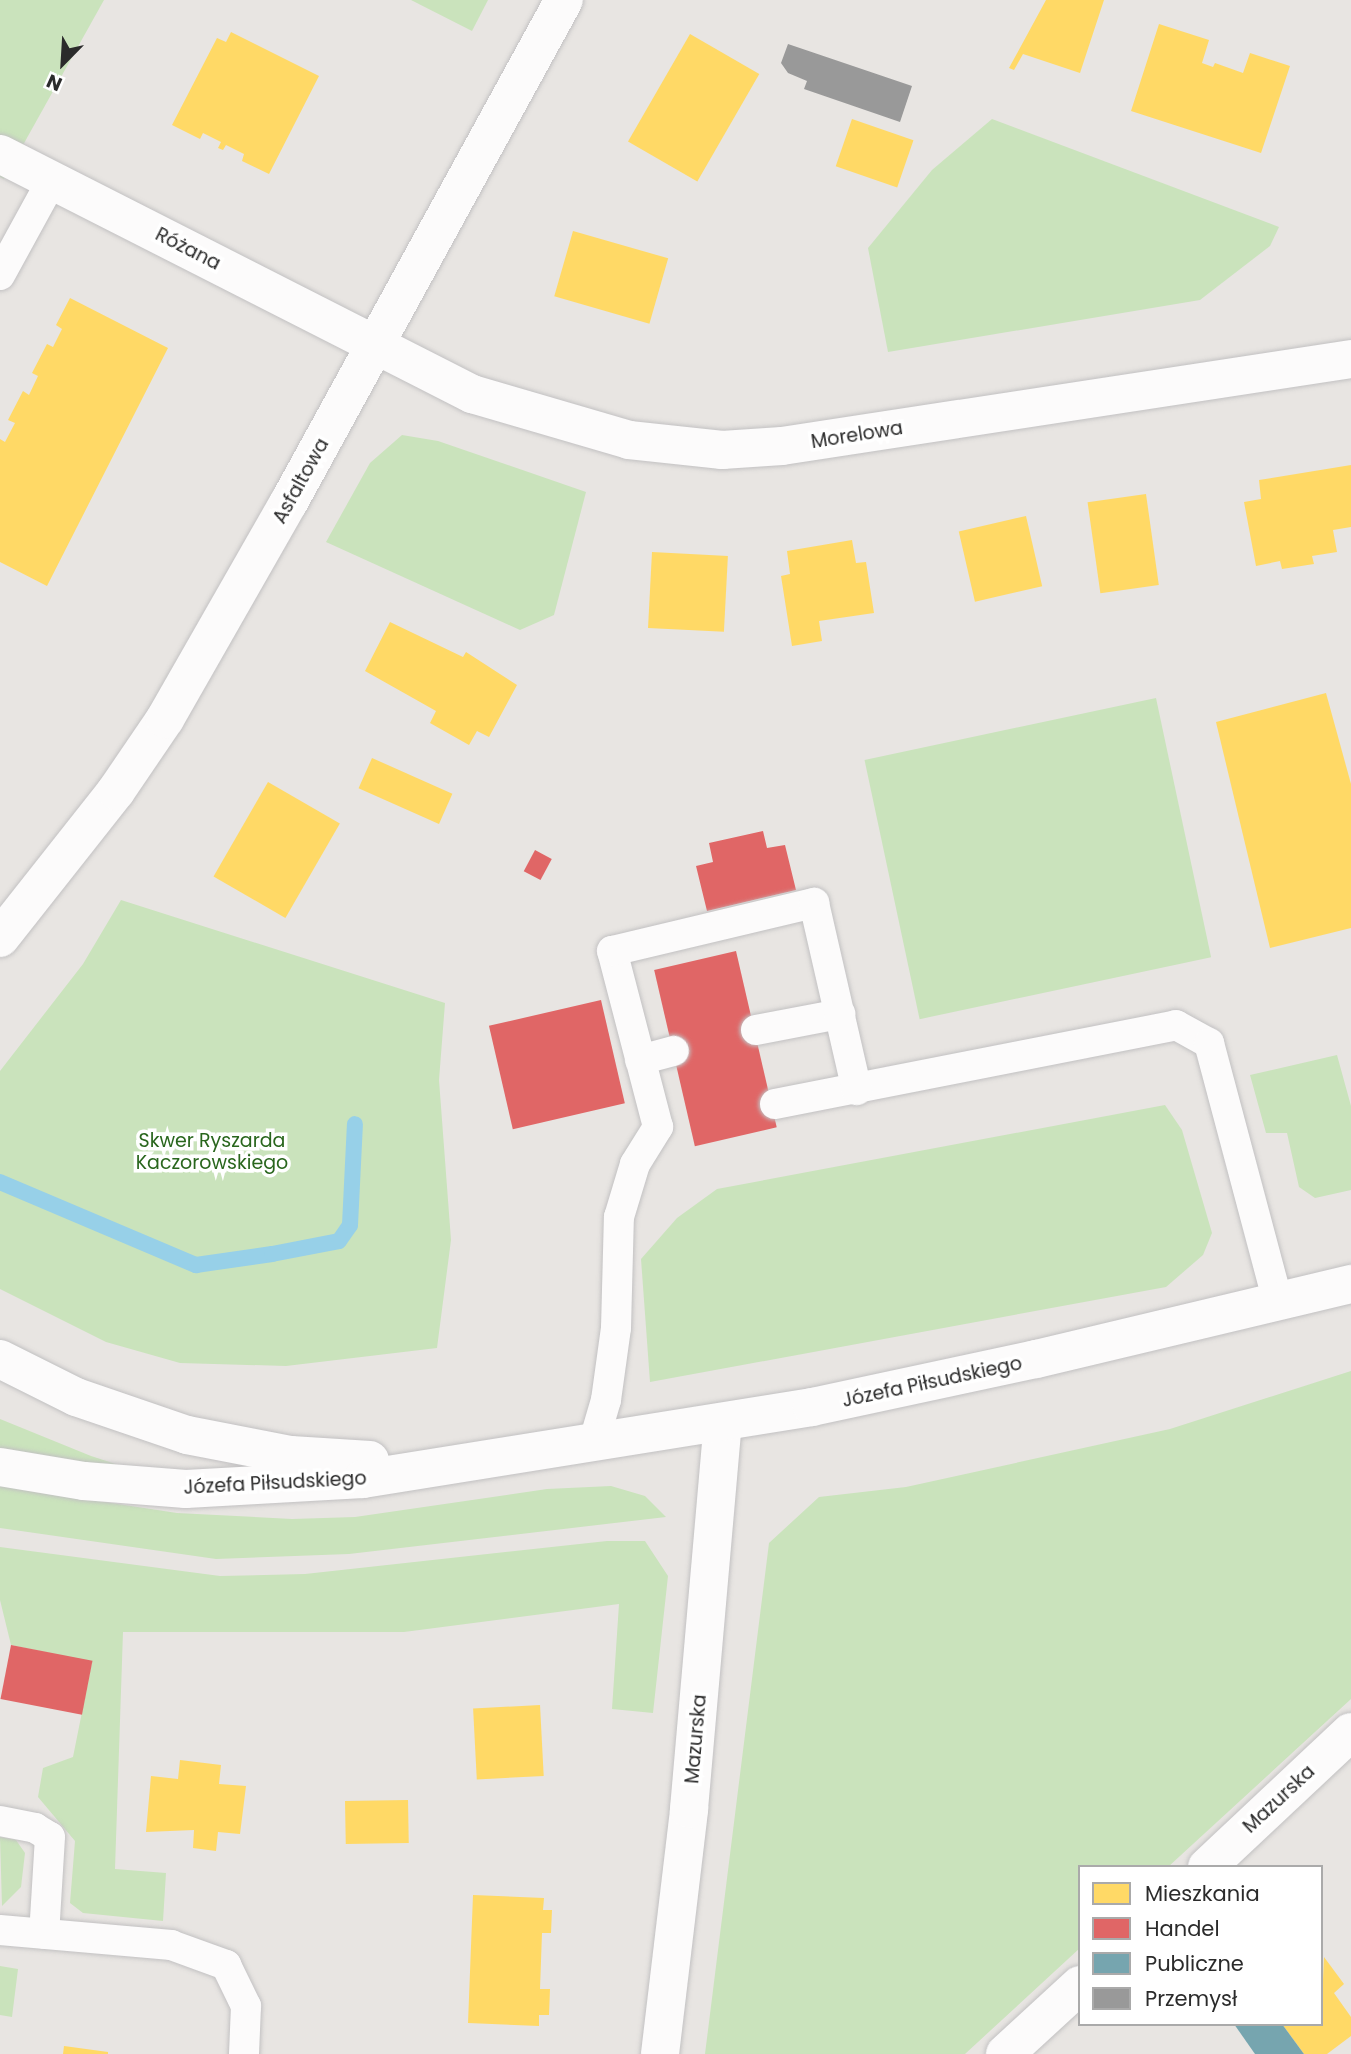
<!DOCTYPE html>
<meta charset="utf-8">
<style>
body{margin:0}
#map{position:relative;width:1351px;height:2054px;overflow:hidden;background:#e8e5e2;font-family:Poppins,sans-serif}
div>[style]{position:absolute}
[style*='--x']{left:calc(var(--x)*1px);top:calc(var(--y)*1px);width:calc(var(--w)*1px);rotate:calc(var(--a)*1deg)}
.green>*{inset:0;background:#cae3bc;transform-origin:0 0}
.homes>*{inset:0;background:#ffd966;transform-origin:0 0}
.shops>*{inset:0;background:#e06666;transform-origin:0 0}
.public>*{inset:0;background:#76a5af}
.industry>*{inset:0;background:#999}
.stream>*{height:16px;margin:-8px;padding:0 8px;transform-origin:8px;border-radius:8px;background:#97d0e8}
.roads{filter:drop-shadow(0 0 2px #c2c1c2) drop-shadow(0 0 2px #c2c1c2)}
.service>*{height:30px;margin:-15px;padding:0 15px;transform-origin:15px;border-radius:15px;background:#fcfbfb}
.minor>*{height:38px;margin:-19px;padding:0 19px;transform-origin:19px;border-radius:19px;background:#fcfbfb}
.tertiary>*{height:38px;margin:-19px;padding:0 19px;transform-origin:19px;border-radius:19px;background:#fcfbfb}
span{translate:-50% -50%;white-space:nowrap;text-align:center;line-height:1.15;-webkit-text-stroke:7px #fff;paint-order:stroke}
.street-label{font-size:19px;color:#2b2b2b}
.park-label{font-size:19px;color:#29661d}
.legend{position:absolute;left:1078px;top:1865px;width:245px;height:161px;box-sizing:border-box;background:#fff;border:2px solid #aaa;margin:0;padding:9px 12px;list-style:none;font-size:21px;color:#2b2b2b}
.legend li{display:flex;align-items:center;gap:14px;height:35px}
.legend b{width:35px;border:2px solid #aaa}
.north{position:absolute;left:28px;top:28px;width:70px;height:70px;-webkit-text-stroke:5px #fff;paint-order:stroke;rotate:204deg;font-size:19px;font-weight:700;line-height:28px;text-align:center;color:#2b2b2b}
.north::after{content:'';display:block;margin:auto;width:24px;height:32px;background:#2b2b2b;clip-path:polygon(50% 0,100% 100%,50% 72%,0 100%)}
</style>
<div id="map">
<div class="green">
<div style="clip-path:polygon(0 0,104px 0,4px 179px,0 177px)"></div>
<div style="clip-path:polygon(411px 0,488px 0,472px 31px)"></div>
<div style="clip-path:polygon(992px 119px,1279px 227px,1270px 246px,1200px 300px,888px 352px,868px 248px,932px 170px)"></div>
<div style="clip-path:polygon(402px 435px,438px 441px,586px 492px,554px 615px,520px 630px,326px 542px,370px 463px)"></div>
<div style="left:1156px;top:698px;width:265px;height:298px;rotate:78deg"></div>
<div style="clip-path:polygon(121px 900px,445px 1003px,439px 1080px,451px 1240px,437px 1348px,286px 1366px,180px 1363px,106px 1342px,0 1289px,0 1071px,83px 964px)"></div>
<div style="clip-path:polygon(1337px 1055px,1351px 1106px,1351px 1190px,1315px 1198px,1299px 1187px,1287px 1133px,1266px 1133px,1250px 1075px)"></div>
<div style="clip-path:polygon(1165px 1105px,1182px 1130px,1212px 1233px,1203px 1255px,1166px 1287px,650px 1382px,641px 1259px,677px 1218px,717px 1189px)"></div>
<div style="clip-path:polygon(1351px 1371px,1351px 1699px,1168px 1867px,1080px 1867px,1080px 1948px,965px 2054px,705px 2054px,769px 1543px,819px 1497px,906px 1487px,1170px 1429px)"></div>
<div style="clip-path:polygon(0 1419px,91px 1456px,165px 1480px,0 1450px)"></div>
<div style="clip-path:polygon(0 1486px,177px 1513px,292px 1519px,355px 1517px,547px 1489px,611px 1486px,645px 1496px,666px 1517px,349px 1554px,216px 1559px,0 1528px)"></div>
<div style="clip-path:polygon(607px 1541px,645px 1541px,668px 1576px,653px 1713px,612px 1709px,619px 1604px,404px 1632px,123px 1632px,115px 1869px,166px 1873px,163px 1921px,83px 1913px,70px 1903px,75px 1841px,38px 1797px,43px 1768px,73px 1757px,92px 1662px,11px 1645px,0 1600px,0 1547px,220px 1576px,305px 1574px)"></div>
<div style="clip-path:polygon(0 1837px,16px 1840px,25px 1853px,21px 1887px,2px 1906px)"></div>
<div style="clip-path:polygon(0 1966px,18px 1969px,12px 2017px,0 2015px)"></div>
</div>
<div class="homes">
<div style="clip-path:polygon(1046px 0,1104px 0,1080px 73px,1023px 54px,1014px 70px,1009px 68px)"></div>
<div style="clip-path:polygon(1159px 24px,1209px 40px,1202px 63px,1213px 67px,1215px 63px,1243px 73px,1250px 53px,1290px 66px,1261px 153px,1131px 111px)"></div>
<div style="clip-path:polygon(231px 32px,319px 76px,269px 174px,242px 161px,244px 154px,226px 145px,223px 150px,218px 148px,221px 142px,203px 133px,200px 139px,172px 125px,217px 38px,226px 42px)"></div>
<div style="left:690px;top:34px;width:80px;height:124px;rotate:30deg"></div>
<div style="left:852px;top:119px;width:65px;height:50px;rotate:19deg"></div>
<div style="left:573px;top:231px;width:99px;height:68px;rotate:16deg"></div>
<div style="clip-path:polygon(70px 298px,168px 348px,47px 586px,0 562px,0 439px,5px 442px,15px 423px,8px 420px,23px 391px,29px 395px,38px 376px,32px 373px,47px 344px,53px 347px,62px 329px,56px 325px)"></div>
<div style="clip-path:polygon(1351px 465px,1351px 527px,1333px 530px,1337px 552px,1312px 556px,1314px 564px,1282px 569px,1280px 561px,1256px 566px,1244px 502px,1261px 499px,1259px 480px)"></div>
<div style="left:1146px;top:494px;width:92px;height:59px;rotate:82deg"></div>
<div style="left:1026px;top:516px;width:72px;height:69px;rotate:77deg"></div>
<div style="clip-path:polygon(852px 540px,856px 563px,866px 562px,874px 613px,819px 621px,822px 641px,792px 646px,781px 576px,790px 574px,787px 551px)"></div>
<div style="left:652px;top:552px;width:76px;height:76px;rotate:3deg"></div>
<div style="clip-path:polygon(390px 622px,463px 657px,466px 652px,517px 685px,489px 737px,477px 731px,469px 745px,430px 723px,436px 711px,365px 671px)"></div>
<div style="clip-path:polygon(1326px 693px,1351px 784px,1351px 928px,1270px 948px,1216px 722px)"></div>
<div style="left:372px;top:758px;width:88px;height:33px;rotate:24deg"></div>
<div style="left:268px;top:782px;width:83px;height:109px;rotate:30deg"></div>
<div style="left:540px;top:1705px;width:71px;height:67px;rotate:87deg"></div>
<div style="clip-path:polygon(180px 1760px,221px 1765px,219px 1784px,246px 1786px,240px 1834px,218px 1832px,216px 1851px,193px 1848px,194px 1830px,146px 1832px,151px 1776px,178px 1779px)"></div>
<div style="left:408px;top:1800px;width:43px;height:63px;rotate:89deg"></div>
<div style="clip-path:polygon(473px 1895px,544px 1898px,543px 1910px,552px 1910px,551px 1933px,542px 1933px,540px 1989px,550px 1989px,549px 2015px,539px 2015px,539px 2026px,468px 2023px)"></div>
<div style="clip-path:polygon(1324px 1957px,1344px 1984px,1334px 1993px,1351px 2017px,1351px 2036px,1327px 2054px,1304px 2054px,1282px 2024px,1321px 2024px)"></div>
<div style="clip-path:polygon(64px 2046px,108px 2052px,108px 2054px,63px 2054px)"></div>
</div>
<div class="shops">
<div style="clip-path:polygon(763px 831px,767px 848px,785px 845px,796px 890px,707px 911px,696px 866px,713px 862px,709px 843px)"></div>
<div style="left:535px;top:850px;width:19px;height:24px;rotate:28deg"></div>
<div style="left:736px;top:951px;width:181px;height:84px;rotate:77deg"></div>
<div style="left:601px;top:1000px;width:106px;height:115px;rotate:77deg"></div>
<div style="left:11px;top:1645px;width:83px;height:55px;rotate:11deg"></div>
</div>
<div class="public">
<div style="clip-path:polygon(1234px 2024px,1282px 2024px,1304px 2054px,1255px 2054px)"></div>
</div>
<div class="industry">
<div style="clip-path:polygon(788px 44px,912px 86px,900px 122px,804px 89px,807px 81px,788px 73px,781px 63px)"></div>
</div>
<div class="stream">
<div style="--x:0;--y:1182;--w:213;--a:23"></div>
<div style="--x:196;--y:1265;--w:77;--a:-8.2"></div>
<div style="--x:272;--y:1254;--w:68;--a:-11"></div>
<div style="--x:339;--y:1241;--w:19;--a:-55"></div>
<div style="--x:350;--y:1225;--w:101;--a:-87.2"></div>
</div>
<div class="roads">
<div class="service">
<div style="--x:0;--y:275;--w:108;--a:-61.3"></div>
<div style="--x:756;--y:1030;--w:86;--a:-10.8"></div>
<div style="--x:640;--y:1060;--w:35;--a:-15"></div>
<div style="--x:775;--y:1104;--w:409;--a:-11.1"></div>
<div style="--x:1176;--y:1025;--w:38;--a:29"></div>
<div style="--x:1209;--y:1043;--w:269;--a:75.1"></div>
<div style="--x:594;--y:1441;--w:43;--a:-73.7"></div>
<div style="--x:606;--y:1400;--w:73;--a:-82.1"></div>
<div style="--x:616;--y:1328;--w:111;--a:-88.5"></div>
<div style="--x:619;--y:1217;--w:55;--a:-73.2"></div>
<div style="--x:635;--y:1164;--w:44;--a:-58.1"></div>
<div style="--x:658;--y:1127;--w:182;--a:-104.6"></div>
<div style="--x:612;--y:951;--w:208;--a:-13.4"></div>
<div style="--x:814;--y:903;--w:192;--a:77.1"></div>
<div style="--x:0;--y:1821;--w:36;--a:11"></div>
<div style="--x:35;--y:1828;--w:17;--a:31"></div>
<div style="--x:50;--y:1837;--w:97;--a:93.5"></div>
<div style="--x:0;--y:1930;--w:172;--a:5"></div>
<div style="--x:171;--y:1945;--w:59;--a:20"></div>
<div style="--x:226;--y:1965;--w:46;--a:64"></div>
<div style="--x:246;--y:2006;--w:48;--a:92.4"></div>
</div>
<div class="minor">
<div style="--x:0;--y:154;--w:530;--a:26.95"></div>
<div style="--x:472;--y:394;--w:164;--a:16.3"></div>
<div style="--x:629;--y:440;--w:94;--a:6.1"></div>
<div style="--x:722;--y:450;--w:60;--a:-3.8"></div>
<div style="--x:782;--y:446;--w:576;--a:-8.69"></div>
<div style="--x:1207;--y:1867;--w:197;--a:-43.2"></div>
<div style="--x:660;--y:2054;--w:247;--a:-83.2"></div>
<div style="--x:689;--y:1809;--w:388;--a:-85"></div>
<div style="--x:1005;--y:2054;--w:102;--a:-42.6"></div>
</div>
<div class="tertiary">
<div style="--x:0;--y:938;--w:187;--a:-51.7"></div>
<div style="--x:116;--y:791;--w:87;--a:-55.8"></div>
<div style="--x:165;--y:719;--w:250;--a:-60.3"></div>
<div style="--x:289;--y:502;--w:572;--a:-61.29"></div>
<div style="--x:0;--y:1359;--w:85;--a:26.6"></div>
<div style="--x:76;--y:1397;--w:117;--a:18.9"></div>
<div style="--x:187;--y:1435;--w:106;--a:10.9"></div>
<div style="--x:291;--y:1455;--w:79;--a:3.6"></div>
<div style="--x:0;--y:1467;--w:85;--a:9.5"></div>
<div style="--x:84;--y:1481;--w:102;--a:4.5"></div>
<div style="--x:186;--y:1489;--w:177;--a:-3.2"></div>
<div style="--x:363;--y:1479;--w:455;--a:-9.1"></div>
<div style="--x:812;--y:1407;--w:229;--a:-12.1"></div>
<div style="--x:1036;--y:1359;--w:324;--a:-13.4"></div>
</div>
</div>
<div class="street-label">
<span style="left:188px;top:249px;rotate:27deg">Różana</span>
<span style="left:857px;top:435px;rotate:-9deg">Morelowa</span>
<span style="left:301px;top:481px;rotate:-61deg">Asfaltowa</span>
<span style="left:932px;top:1382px;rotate:-12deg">Józefa Piłsudskiego</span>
<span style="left:275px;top:1483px;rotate:-3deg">Józefa Piłsudskiego</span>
<span style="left:696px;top:1739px;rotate:-85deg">Mazurska</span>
<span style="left:1279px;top:1799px;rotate:-43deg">Mazurska</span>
</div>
<div class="park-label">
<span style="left:212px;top:1152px">Skwer Ryszarda<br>Kaczorowskiego</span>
</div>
<ul class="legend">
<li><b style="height:19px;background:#ffd966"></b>Mieszkania</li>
<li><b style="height:19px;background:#e06666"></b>Handel</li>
<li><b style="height:19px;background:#76a5af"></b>Publiczne</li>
<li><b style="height:19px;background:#999"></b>Przemysł</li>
</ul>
<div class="north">N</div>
</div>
